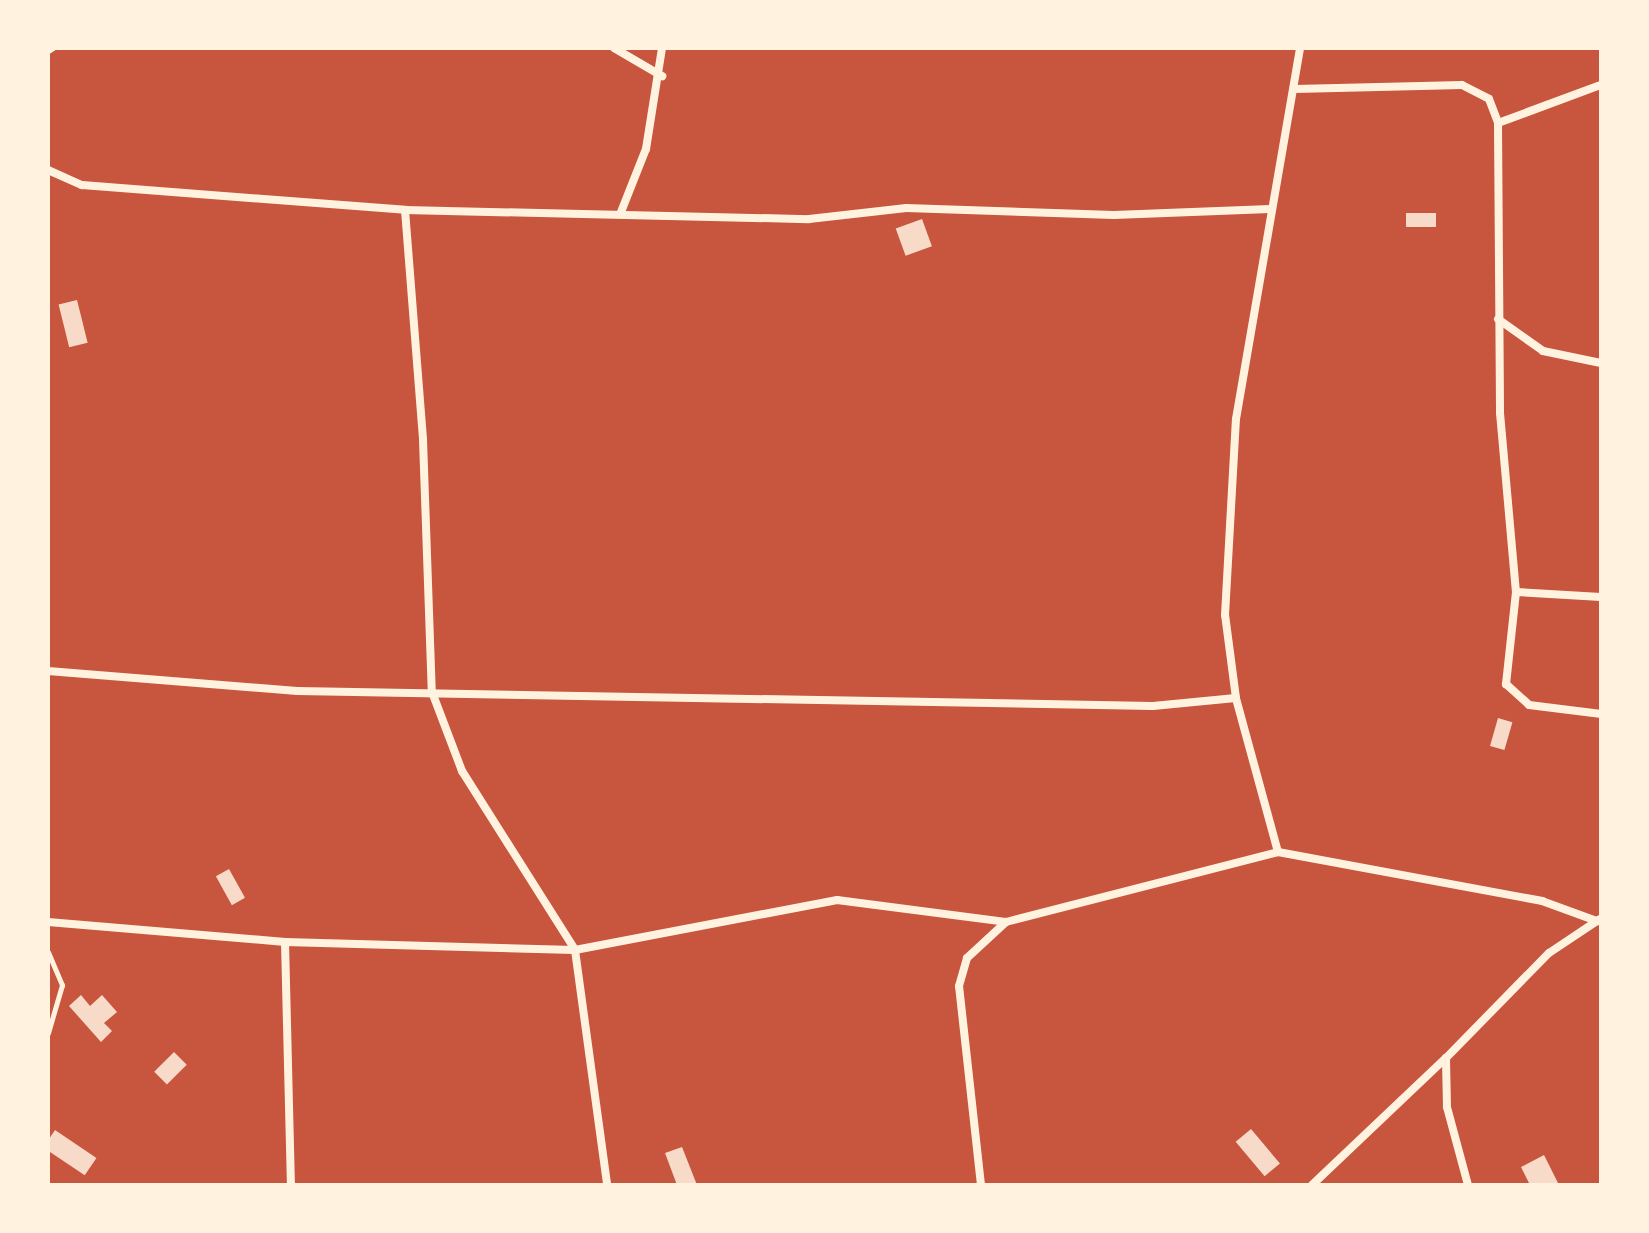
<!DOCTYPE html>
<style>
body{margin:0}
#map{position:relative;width:1649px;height:1233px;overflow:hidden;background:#c8553d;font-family:"Open Sans",sans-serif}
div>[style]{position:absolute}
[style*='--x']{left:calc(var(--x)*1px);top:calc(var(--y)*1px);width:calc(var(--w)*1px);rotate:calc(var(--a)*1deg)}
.building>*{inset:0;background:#f7dbc8;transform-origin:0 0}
.path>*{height:5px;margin:-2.5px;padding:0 2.5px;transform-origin:2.5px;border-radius:2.5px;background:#fff3e0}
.minor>*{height:8px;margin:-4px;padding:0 4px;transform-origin:4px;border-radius:4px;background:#fff3e0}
span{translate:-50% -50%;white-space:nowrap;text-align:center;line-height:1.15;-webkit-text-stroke:8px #fff3e0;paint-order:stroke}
.frame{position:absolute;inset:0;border:50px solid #fff3e0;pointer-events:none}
</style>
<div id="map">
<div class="building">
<div style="left:1406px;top:213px;width:30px;height:14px"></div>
<div style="left:922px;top:219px;width:29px;height:28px;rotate:70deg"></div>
<div style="left:77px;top:300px;width:44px;height:19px;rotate:76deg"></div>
<div style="left:1498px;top:718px;width:15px;height:29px;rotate:16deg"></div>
<div style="left:229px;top:869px;width:33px;height:15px;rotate:61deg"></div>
<div style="clip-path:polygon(81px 995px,90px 1006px,102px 995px,117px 1012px,104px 1023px,112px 1031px,101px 1042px,69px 1006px)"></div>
<div style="left:174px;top:1052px;width:18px;height:28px;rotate:45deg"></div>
<div style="left:1251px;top:1129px;width:45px;height:20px;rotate:50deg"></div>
<div style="left:55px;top:1130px;width:50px;height:21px;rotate:34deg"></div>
<div style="clip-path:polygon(682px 1147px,697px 1185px,677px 1185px,665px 1153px)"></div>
<div style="clip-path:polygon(1544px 1155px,1559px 1185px,1530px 1185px,1521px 1167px)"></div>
</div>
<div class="path">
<div style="--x:48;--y:51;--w:6;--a:-31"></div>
<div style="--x:48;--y:952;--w:36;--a:67"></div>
<div style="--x:62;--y:985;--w:50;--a:106.3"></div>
</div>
<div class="minor">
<div style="--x:614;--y:48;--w:56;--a:30.3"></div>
<div style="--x:1295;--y:89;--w:167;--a:-1.4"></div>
<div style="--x:1462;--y:85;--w:30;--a:27"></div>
<div style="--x:1489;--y:99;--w:26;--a:69"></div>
<div style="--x:1498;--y:123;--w:290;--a:89.6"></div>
<div style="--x:1500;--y:413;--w:180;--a:84.9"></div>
<div style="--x:1516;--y:592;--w:93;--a:96.2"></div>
<div style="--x:1506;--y:684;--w:31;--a:42"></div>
<div style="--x:1529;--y:705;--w:73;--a:7.1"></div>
<div style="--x:1498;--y:123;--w:110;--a:-20.3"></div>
<div style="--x:48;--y:170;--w:37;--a:24"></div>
<div style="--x:82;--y:185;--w:324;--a:4.4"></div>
<div style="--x:405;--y:210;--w:404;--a:1.3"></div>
<div style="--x:809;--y:219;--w:98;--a:-6.5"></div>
<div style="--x:906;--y:208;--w:208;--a:1.9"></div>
<div style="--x:1114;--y:215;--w:156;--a:-2.2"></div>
<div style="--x:405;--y:210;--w:231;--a:85.5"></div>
<div style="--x:423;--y:440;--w:252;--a:88"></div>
<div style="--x:432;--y:692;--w:85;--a:69.2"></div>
<div style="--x:462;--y:771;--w:212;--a:57.7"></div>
<div style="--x:575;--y:950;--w:237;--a:82.2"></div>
<div style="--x:621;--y:212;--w:68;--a:-68.4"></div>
<div style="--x:646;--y:149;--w:102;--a:-81"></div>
<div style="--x:1498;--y:319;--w:55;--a:35.4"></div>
<div style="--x:1543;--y:351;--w:59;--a:11.7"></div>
<div style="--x:1516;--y:592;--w:85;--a:3.4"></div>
<div style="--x:48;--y:671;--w:250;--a:4.6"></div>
<div style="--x:297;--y:691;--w:856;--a:1"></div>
<div style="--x:1153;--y:706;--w:83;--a:-5.5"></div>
<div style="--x:1278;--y:852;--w:160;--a:-105.3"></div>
<div style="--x:1236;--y:698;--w:84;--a:-97.5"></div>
<div style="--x:1225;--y:615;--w:196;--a:-86.8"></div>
<div style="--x:1236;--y:419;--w:376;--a:-80.2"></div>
<div style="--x:48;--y:922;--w:238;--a:4.8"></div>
<div style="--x:285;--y:942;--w:290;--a:1.6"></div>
<div style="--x:575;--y:950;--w:267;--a:-10.8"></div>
<div style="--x:837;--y:900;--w:170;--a:7.4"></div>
<div style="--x:1006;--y:922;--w:281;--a:-14.4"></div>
<div style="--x:1278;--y:852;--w:269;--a:10.5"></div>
<div style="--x:1542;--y:901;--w:59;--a:20"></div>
<div style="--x:285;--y:942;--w:243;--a:88.6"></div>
<div style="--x:981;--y:1185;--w:200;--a:-96.3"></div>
<div style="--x:959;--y:986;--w:29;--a:-74"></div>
<div style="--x:967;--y:958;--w:53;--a:-42.7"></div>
<div style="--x:1312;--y:1185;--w:185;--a:-43.5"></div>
<div style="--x:1468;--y:1185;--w:81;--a:-105.1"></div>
<div style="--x:1447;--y:1107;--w:49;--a:-91.2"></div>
<div style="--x:1446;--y:1058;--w:147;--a:-45.6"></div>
<div style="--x:1549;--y:953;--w:61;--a:-33.7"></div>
</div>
<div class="frame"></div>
</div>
